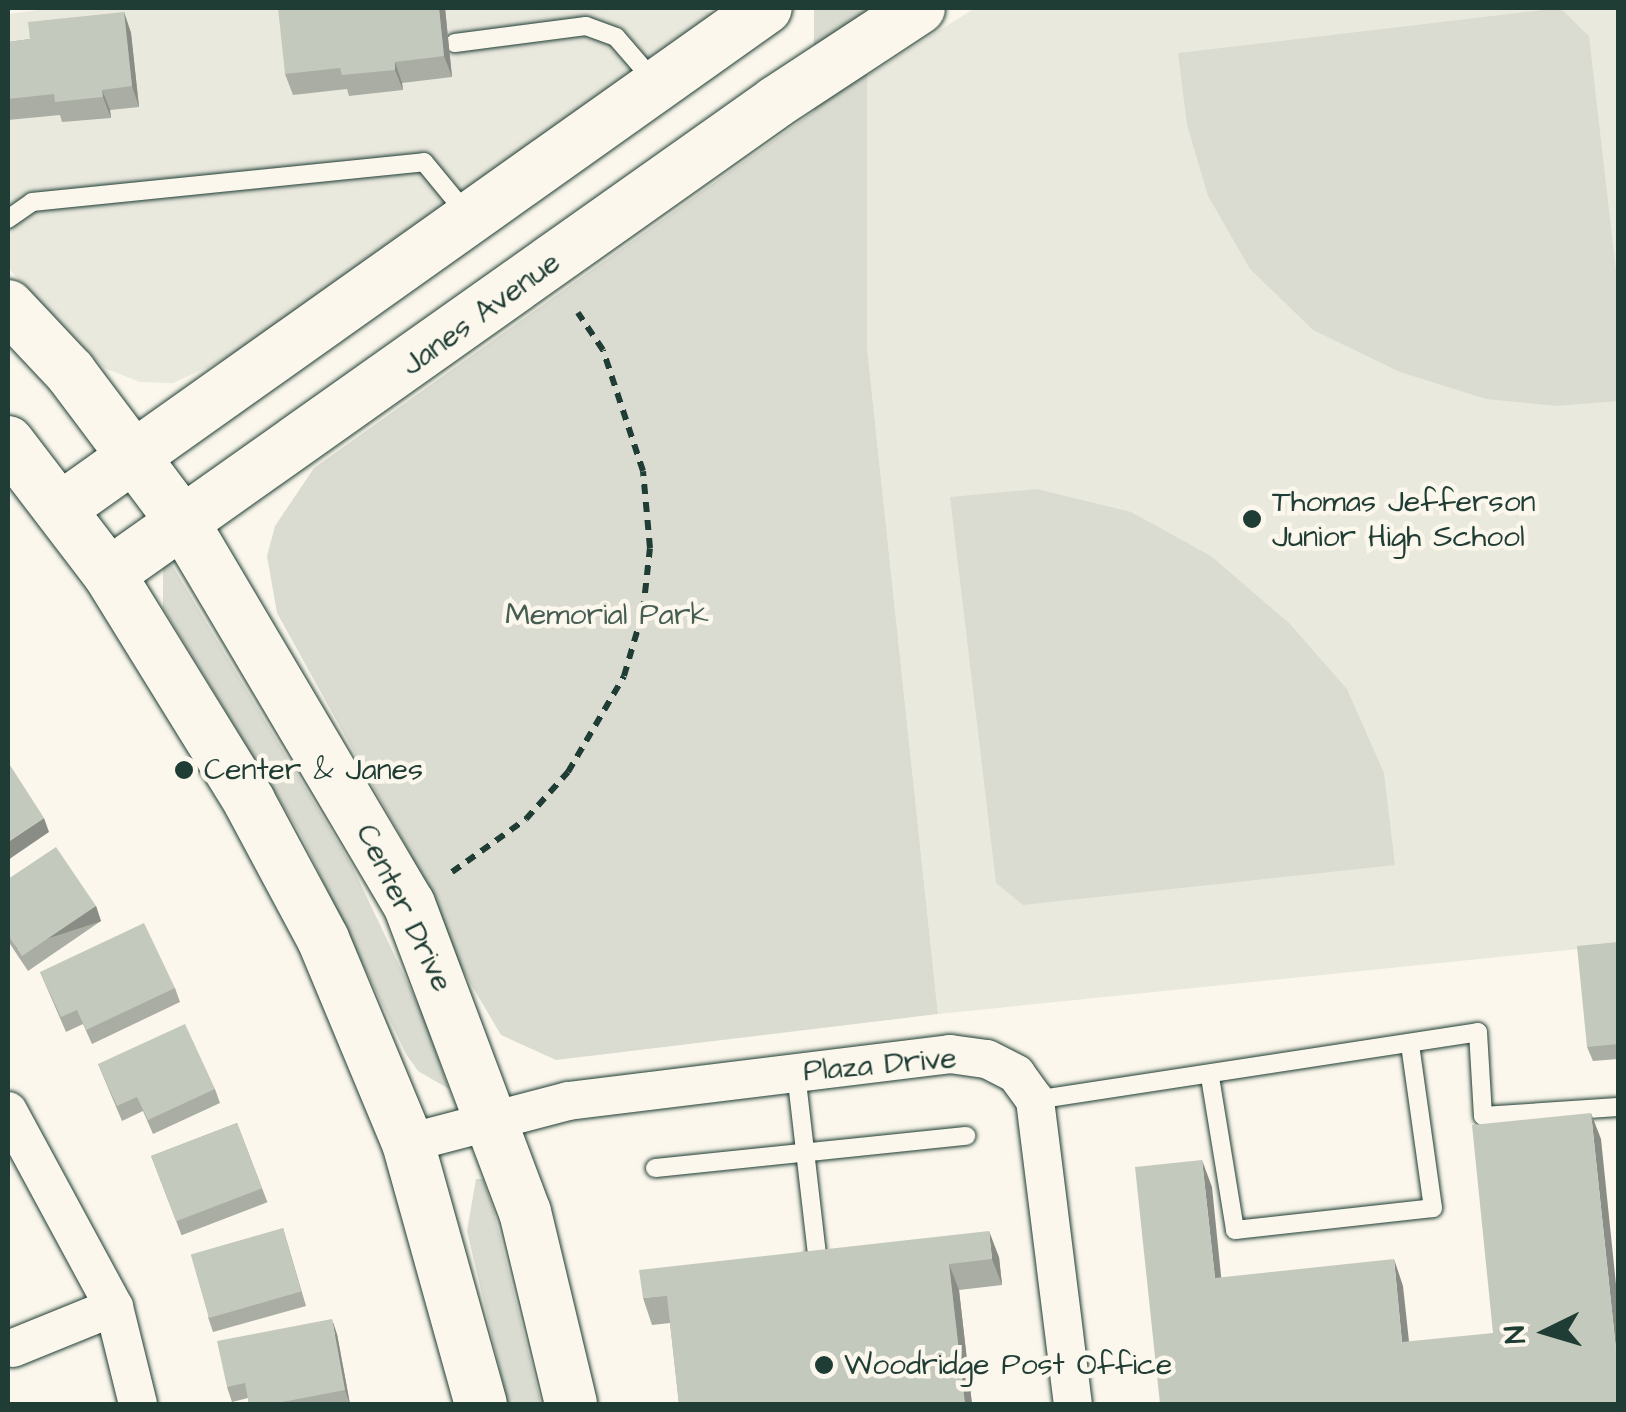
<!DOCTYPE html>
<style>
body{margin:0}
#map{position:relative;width:1626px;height:1412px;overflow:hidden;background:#fbf7ec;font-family:"Architects Daughter",sans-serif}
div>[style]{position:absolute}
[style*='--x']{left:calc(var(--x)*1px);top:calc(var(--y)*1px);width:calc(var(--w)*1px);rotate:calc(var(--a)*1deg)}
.built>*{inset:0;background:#eae9de}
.green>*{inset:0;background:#dbdcd1;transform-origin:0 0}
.path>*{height:6px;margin-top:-3px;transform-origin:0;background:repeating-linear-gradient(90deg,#1f3d34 0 10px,transparent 0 18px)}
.roads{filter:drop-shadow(0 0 2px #1f3d34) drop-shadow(0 0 2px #1f3d34)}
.lane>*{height:18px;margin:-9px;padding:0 9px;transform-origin:9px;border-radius:9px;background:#fbf7ec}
.street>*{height:38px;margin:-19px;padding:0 19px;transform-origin:19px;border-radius:19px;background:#fbf7ec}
.secondary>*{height:52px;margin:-26px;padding:0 26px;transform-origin:26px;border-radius:26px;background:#fbf7ec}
.wall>*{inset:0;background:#a9ada3;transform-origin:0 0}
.shaded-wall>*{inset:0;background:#898d85;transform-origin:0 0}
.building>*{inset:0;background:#c4c9be;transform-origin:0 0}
.dots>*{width:28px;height:28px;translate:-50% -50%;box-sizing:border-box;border:5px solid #fbf7ec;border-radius:50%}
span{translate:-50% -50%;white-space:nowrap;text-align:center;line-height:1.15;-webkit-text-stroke:9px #fbf7ec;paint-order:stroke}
.street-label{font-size:30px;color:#1f3d34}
.poi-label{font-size:30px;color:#1f3d34}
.left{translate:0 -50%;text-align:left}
.park-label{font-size:30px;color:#455d53}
.frame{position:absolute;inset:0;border:10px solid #1f3d34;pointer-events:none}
.north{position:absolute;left:1496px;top:1282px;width:100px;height:100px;-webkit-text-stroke:8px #fbf7ec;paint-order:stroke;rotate:265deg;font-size:28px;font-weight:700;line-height:40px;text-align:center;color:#1f3d34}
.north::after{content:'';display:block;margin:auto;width:35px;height:45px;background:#1f3d34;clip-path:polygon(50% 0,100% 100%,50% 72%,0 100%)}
</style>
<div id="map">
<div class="built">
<div style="clip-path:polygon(53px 8px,702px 8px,713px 14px,241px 352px,173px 383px,140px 382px,104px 368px,8px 268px,8px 14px)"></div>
<div style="clip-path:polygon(975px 8px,1618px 8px,1618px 945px,938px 1014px,840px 93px)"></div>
</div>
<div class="green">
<div style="left:814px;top:8px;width:53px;height:745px"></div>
<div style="clip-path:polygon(1560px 8px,1589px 36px,1618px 288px,1618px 401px,1557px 406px,1486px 399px,1400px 372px,1313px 330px,1250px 269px,1208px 196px,1187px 125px,1178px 53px)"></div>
<div style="clip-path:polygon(840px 93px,938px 1014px,556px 1060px,501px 1035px,459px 964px,411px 855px,277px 613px,267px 556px,275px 526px,314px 468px)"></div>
<div style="clip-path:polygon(1037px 489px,1131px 512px,1211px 556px,1289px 623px,1347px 689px,1384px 773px,1395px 865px,1023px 905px,996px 883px,950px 497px)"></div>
<div style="clip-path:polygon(163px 550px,352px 866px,422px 1013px,449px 1089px,418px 1071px,406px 1054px,301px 835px,163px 608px)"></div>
<div style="clip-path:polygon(476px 1179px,483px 1179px,494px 1212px,541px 1404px,508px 1404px,467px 1231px)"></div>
</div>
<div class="path">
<div style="--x:452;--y:872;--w:91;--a:-35.6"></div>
<div style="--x:526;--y:819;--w:63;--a:-48.2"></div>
<div style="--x:568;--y:772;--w:111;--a:-59.7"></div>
<div style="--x:624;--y:676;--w:68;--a:-73.7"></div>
<div style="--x:643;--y:611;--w:63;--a:-83.7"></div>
<div style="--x:650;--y:548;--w:77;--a:-95.2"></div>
<div style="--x:643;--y:471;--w:127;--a:-108.3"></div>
<div style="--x:603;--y:350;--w:45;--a:-124"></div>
</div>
<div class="roads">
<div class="lane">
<div style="--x:455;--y:43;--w:132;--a:-7.4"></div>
<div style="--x:586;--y:26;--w:32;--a:20"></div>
<div style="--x:616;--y:37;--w:58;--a:49.2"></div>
<div style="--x:8;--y:219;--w:29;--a:-35"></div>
<div style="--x:32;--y:202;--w:394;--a:-5.8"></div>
<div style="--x:424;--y:162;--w:66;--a:50.5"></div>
<div style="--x:796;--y:1073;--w:190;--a:83.4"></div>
<div style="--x:818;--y:1262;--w:9;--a:174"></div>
<div style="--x:1210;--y:1077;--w:155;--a:80.7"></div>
<div style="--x:1235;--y:1230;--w:199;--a:-6.3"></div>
<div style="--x:1433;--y:1208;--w:166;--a:-98"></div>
<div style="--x:1035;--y:1100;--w:448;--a:-8.7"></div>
<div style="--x:1478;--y:1032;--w:84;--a:86.6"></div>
<div style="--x:1483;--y:1116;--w:135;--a:-3.8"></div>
<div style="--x:655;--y:1168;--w:313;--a:-5.9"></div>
</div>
<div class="street">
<div style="--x:8;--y:1111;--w:223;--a:61.6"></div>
<div style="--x:114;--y:1307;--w:100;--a:76.1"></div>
<div style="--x:408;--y:1143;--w:165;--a:-14.7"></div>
<div style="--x:568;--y:1101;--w:385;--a:-7"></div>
<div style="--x:950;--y:1054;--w:37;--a:8"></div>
<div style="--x:987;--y:1059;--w:33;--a:27"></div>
<div style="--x:1016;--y:1074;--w:32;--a:54"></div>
<div style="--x:1035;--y:1100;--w:306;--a:82.9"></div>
<div style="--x:13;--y:1348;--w:109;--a:-22.1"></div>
</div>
<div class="secondary">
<div style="--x:8;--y:306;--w:91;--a:46.8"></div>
<div style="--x:70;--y:372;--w:190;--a:53.1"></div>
<div style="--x:184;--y:524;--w:442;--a:59.4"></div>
<div style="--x:409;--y:904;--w:329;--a:69.4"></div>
<div style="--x:525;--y:1212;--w:197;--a:76.5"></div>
<div style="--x:8;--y:442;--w:166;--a:52.6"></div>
<div style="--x:109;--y:574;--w:267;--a:58.3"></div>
<div style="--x:249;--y:801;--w:157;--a:61.8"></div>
<div style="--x:323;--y:939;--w:221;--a:67.4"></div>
<div style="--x:408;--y:1143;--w:271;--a:74.4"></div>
<div style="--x:61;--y:508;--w:864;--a:-35.35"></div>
<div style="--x:109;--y:574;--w:817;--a:-35.28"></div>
<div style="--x:776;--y:102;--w:171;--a:-33.3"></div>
</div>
</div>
<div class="wall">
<div style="clip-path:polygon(445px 8px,452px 77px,402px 83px,403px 90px,349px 96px,347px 89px,293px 95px,285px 74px)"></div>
<div style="clip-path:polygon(124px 12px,131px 33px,139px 107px,110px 110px,111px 118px,62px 122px,60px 115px,8px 120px,8px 42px,30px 39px)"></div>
<div style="clip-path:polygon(8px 879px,96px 906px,101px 921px,28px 971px,8px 941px)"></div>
<div style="clip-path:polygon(1618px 942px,1618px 1059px,1593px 1061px,1587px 1047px)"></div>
<div style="clip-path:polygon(40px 972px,175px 988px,180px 1002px,92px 1044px,83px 1024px,66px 1032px)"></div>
<div style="clip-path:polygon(98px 1064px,215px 1089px,220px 1103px,153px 1134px,143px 1111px,122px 1121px)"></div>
<div style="left:237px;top:1123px;width:85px;height:92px;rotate:69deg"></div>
<div style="clip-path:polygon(283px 1228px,306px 1306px,213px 1332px,208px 1317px)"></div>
<div style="clip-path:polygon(999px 1257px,1002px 1285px,959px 1290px,972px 1404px,679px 1404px,670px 1323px,652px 1325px,643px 1298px)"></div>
<div style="clip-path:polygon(337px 1334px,350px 1404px,249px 1404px,248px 1398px,232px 1402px,227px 1387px)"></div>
</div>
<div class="shaded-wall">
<div style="clip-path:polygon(439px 8px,445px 8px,452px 77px,444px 56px)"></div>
<div style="clip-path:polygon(124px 12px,131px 33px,139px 107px,132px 86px)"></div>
<div style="clip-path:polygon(395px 62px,402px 83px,403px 90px,395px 70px)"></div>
<div style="clip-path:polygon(102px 90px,110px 110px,111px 118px,103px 97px)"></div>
<div style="clip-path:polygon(44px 818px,49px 832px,8px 860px,8px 842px)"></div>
<div style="left:96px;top:906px;width:16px;height:89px;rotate:72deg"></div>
<div style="clip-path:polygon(1591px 1113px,1601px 1139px,1618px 1304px,1618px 1368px)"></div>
<div style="clip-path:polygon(1202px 1160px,1212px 1187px,1224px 1305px,1215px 1278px)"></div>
<div style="clip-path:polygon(989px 1231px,999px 1257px,1002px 1285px,992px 1259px)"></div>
<div style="clip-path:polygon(1394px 1259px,1403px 1286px,1412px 1369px,1402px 1342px)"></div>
<div style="clip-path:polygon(949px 1264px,959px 1290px,972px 1404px,965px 1404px)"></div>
<div style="clip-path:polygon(332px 1319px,337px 1334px,350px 1404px,345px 1390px)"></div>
</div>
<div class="building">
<div style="clip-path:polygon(278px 8px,439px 8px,444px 56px,395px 62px,395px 70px,342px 75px,340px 68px,285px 74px)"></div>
<div style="clip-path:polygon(124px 12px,132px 86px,102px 90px,103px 97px,55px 102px,54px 94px,8px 99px,8px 42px,30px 39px,28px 22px)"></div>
<div style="clip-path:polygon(8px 762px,44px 818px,8px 842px)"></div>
<div style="clip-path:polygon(56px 847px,96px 906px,22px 956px,8px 935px,8px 879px)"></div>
<div style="clip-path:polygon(144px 923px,175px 988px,86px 1030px,77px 1010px,61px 1017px,40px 972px)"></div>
<div style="clip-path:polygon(1618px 942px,1618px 1044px,1587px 1047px,1577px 946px)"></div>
<div style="clip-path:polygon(185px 1024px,215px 1089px,148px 1120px,137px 1097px,117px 1106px,98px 1064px)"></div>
<div style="clip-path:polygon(1591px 1113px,1618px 1368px,1618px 1404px,1160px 1404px,1135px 1167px,1202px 1160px,1215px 1278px,1394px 1259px,1402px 1342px,1493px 1333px,1472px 1125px)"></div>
<div style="left:237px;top:1123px;width:70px;height:92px;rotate:69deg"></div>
<div style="left:283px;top:1228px;width:66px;height:96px;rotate:74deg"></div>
<div style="clip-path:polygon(989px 1231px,992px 1259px,949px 1264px,965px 1404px,679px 1404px,667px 1296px,643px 1298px,639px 1270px)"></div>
<div style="clip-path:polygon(332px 1319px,345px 1390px,272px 1404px,249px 1404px,245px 1383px,227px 1387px,217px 1341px)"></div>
</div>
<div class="dots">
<div style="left:1252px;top:519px;background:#1f3d34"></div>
<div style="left:184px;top:770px;background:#1f3d34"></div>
<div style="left:824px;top:1365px;background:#1f3d34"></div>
</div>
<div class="street-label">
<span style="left:481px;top:314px;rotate:-36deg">Janes Avenue</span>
<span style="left:404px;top:908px;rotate:64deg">Center Drive</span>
<span style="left:880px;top:1065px;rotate:-5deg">Plaza Drive</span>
</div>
<div class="poi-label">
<span class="left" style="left:1272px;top:519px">Thomas Jefferson<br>Junior High School</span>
<span class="left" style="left:204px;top:770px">Center &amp; Janes</span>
<span class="left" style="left:844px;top:1365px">Woodridge Post Office</span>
</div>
<div class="park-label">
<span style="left:607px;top:615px">Memorial Park</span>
</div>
<div class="frame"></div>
<div class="north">N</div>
</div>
